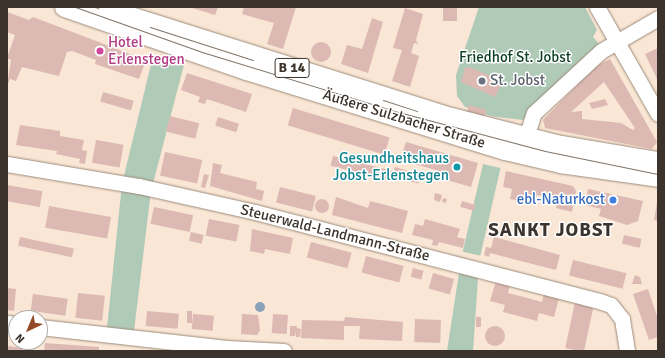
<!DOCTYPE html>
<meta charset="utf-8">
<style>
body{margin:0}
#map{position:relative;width:665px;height:358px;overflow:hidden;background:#f9e6d4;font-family:Signika,sans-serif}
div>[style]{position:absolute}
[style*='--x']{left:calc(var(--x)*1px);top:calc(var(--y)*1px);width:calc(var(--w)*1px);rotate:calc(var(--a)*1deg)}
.green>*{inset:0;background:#b0cab8;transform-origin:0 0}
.water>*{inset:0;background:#8aa3b8}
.round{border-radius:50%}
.building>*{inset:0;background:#ddb9b3;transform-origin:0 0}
.roads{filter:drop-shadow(0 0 1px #9d8b7b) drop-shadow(0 0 1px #9d8b7b)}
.minor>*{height:15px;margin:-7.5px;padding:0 7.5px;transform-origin:7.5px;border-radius:7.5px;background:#fff}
.major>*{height:19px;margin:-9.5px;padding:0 9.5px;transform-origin:9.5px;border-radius:9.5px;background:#fff}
.tram>*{height:1px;margin:-0.5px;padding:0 0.5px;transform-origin:0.5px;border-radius:0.5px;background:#7f7368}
.dots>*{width:11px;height:11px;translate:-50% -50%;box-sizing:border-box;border:2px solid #fff;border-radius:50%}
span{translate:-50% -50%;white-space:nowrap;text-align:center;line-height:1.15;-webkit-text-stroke:3px #fff;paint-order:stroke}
.shield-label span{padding:1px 3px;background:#fff;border:1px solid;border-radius:3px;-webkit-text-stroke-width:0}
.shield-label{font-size:14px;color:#3b332c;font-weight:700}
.hotel-label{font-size:15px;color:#b23c85}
.left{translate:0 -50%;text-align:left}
.park-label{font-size:15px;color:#0b3f24}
.worship-label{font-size:15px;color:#5b616d}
.street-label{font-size:15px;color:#3b332c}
.culture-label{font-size:15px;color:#0d838f}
.right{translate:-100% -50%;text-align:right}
.shop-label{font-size:15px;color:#366cbe}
.district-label{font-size:19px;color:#3b332c;font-weight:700;letter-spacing:1px}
.frame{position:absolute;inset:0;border:8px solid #3b332c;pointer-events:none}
.north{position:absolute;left:8px;top:310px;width:40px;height:40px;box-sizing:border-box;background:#fff;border:1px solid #b1adab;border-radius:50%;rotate:224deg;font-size:11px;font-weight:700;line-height:16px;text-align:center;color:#3b332c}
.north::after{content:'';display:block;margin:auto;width:14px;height:18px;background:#914a25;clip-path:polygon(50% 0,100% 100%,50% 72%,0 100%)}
</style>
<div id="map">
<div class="green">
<div style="clip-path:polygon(479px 7px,585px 7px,597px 30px,593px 37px,600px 45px,523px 120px,491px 116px,485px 114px,486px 111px,465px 107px,457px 96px,456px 75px)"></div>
<div style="clip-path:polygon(153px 56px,184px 65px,151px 191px,134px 331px,107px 328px,122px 184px)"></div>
<div style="left:483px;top:164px;width:18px;height:90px;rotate:13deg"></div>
<div style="clip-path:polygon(459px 273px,478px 278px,473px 351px,447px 351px)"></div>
</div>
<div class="water">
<div class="round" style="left:255px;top:302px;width:10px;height:10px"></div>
</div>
<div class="building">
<div style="clip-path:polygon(189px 7px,218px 7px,215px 15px)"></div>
<div style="clip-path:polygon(244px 7px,296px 7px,283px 49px,267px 44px,274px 23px,242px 14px)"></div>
<div style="left:443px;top:7px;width:14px;height:14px"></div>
<div style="clip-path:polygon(405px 8px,423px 14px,416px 40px,418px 44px,414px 43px,411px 53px,419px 56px,410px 87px,392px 81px,402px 50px,393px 48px)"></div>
<div style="clip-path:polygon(7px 12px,29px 20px,33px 17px,146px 60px,139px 79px,95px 64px,96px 60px,72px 51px,67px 52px,59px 76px,22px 67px,16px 81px,10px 79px,7px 86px,11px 60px,7px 58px,15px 35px,7px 32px)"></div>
<div style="clip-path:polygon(372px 18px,383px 22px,368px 73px,341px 64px,347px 45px,362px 49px)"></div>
<div class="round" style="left:311px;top:42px;width:20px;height:20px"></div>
<div style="clip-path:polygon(658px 48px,658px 81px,645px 54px)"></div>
<div style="clip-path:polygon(evenodd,610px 59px,657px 142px,652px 149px,545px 128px,543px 120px,595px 67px,610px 59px,604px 82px,635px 128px,633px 130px,621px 123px,582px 119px,582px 111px,571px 112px,604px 82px)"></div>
<div style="clip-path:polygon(469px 67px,503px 81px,495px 97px,461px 82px,465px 68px)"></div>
<div style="clip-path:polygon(187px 73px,252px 94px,246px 112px,207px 99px,205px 104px,198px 102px,200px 97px,181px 90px)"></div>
<div style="left:103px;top:92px;width:32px;height:10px;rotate:16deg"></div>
<div style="clip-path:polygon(605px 99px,608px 105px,592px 109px,589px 103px)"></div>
<div style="left:469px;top:105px;width:18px;height:11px;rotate:16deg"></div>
<div style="left:293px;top:108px;width:101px;height:18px;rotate:17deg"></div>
<div style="left:170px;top:116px;width:30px;height:16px;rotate:14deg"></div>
<div style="left:218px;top:117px;width:22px;height:9px;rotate:18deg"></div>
<div style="clip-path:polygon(20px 125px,60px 131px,60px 136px,84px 140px,82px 150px,87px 151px,85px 164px,79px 163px,80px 159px,56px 154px,57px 151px,16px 145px)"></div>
<div style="left:96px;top:140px;width:28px;height:23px;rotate:10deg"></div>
<div style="clip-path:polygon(406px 142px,478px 163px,471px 187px,440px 178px,442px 174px,436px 170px,400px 160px)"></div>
<div style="left:165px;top:152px;width:38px;height:24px;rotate:12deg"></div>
<div style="left:333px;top:156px;width:61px;height:10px;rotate:14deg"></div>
<div style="clip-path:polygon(213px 163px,222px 165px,220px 173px,257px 182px,256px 189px,264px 191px,262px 201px,210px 186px)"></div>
<div style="left:395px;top:167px;width:27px;height:9px;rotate:17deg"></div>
<div style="clip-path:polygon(506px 171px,573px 186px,576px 191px,572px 212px,556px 208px,558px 199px,544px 196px,537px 195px,534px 204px,510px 199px,512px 189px,503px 187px)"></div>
<div style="clip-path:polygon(204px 174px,209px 175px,205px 188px,201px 187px)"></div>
<div style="left:7px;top:185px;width:36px;height:16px;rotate:10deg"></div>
<div style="left:280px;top:187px;width:37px;height:16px;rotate:14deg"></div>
<div style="clip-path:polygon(588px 189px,643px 201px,638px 221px,627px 225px,599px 216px,601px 209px,585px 205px)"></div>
<div style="clip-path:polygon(435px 193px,442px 195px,440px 202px,434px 200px)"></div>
<div style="clip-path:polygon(336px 197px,368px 208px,370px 201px,408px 211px,402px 233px,332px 215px)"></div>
<div style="left:443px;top:198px;width:4px;height:4px;rotate:14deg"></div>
<div class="round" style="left:315px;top:199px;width:14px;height:14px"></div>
<div style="left:462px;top:201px;width:14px;height:6px;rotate:17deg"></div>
<div style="clip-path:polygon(657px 203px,658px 204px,658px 221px,654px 220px)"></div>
<div style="left:49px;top:206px;width:63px;height:22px;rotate:10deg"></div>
<div style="left:154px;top:207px;width:40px;height:17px;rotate:12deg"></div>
<div style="left:209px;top:219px;width:31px;height:17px;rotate:11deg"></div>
<div style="clip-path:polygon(425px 219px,460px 229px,457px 237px,465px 239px,463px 248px,439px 242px,437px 246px,432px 245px,433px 240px,412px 235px,415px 224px,423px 226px)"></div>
<div style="clip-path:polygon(252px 229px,293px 238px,290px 254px,265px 249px,264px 254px,250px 251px)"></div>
<div style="left:191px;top:232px;width:13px;height:9px;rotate:13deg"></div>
<div style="left:624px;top:235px;width:18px;height:9px;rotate:13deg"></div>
<div style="left:20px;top:237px;width:55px;height:9px;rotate:12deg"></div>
<div style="clip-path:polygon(494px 237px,560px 255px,556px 270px,490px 253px,489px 257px,484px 255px,486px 247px,491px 248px)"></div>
<div style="left:311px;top:242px;width:42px;height:16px;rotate:15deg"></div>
<div style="left:366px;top:256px;width:39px;height:17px;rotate:15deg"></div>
<div style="left:573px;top:260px;width:55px;height:16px;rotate:14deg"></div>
<div style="left:413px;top:268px;width:11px;height:9px;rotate:15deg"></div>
<div style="left:433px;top:273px;width:22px;height:16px;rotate:16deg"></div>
<div style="clip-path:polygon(635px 275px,640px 277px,642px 284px,632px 284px)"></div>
<div style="clip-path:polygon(496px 281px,510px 285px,508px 293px,520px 296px,542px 302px,544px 294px,559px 298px,554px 317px,539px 313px,537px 321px,503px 312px,505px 305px,490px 301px)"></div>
<div style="clip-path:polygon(7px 288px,16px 289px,14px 311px,7px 310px)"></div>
<div style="clip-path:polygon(648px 289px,658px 319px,658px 337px,649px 340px,633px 294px)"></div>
<div style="left:78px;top:293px;width:27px;height:25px;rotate:6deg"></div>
<div style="left:33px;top:294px;width:35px;height:17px;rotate:8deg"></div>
<div style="left:575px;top:302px;width:19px;height:47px;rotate:12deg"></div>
<div style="left:147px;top:311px;width:32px;height:15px;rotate:5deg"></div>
<div style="left:187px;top:311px;width:5px;height:12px"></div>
<div style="left:193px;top:314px;width:21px;height:15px;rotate:5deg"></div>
<div style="clip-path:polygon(242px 314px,258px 315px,260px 330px,257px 335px,241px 334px)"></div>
<div style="left:273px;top:314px;width:15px;height:19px;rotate:4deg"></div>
<div style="clip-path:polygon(345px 317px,403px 322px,402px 341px,359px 339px,360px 326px,344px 326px,344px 340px,301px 338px,302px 320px,344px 321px)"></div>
<div style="left:476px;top:317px;width:5px;height:10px"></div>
<div style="left:415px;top:319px;width:26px;height:23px;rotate:2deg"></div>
<div style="clip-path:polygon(290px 326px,297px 326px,295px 336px,290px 336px)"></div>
<div class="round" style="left:485px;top:326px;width:20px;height:20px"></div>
<div style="clip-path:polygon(296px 328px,301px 329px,300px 337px,296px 337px)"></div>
<div style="clip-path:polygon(45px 343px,99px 347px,99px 351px,44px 351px)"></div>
<div style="clip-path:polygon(7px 346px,23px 348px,23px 351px,7px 351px)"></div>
</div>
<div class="roads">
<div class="minor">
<div style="--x:597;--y:7;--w:123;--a:60.3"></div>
<div style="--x:526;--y:137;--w:25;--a:-72"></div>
<div style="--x:534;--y:113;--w:91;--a:-42.8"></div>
<div style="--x:601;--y:51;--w:66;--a:-30.1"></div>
<div style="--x:7;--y:164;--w:134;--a:9.5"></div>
<div style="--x:139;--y:186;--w:119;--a:12.6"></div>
<div style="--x:255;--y:212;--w:358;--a:14.5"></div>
<div style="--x:602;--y:302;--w:9;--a:18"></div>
<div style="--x:611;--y:305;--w:18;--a:52"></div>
<div style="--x:622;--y:319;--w:32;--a:81"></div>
<div style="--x:7;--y:323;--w:9;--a:6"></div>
<div style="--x:40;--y:327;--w:188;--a:6.4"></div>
<div style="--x:227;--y:348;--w:57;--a:3"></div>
</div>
<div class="major">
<div style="--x:64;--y:7;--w:193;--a:19.1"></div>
<div style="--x:246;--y:70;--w:271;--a:17.2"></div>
<div style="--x:505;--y:150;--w:57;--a:13.3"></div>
<div style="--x:560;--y:163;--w:99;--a:8.1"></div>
<div style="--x:108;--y:9;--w:360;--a:17.5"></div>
<div style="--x:451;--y:117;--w:108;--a:14.4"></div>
<div style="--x:556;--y:144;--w:103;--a:9.5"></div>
</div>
</div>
<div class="tram">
<div style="--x:75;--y:7;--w:135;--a:19.5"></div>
<div style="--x:202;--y:52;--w:209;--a:17"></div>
<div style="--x:402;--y:113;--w:148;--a:14.9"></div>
<div style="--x:545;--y:151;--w:115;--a:11.5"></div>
<div style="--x:150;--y:27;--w:108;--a:17.8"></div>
<div style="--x:383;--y:100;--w:36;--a:18"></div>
</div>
<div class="dots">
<div style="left:100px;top:51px;background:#d1479c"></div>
<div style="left:482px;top:81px;background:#6b7280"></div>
<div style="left:457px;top:167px;background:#0f9aa8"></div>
<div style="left:613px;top:200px;background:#3f7fe0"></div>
</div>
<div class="shield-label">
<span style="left:292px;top:68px">B 14</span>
</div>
<div class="hotel-label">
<span class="left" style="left:108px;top:51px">Hotel<br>Erlenstegen</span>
</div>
<div class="park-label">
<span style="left:515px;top:58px">Friedhof St. Jobst</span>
</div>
<div class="worship-label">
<span class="left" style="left:490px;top:81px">St. Jobst</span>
</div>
<div class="street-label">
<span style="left:404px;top:119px;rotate:17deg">Äußere Sulzbacher Straße</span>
<span style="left:335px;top:233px;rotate:14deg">Steuerwald-Landmann-Straße</span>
</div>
<div class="culture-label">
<span class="right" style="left:449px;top:167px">Gesundheitshaus<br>Jobst-Erlenstegen</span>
</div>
<div class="shop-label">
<span class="right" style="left:605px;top:200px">ebl-Naturkost</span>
</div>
<div class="district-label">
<span style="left:551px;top:231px">SANKT JOBST</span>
</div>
<div class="frame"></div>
<div class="north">N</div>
</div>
